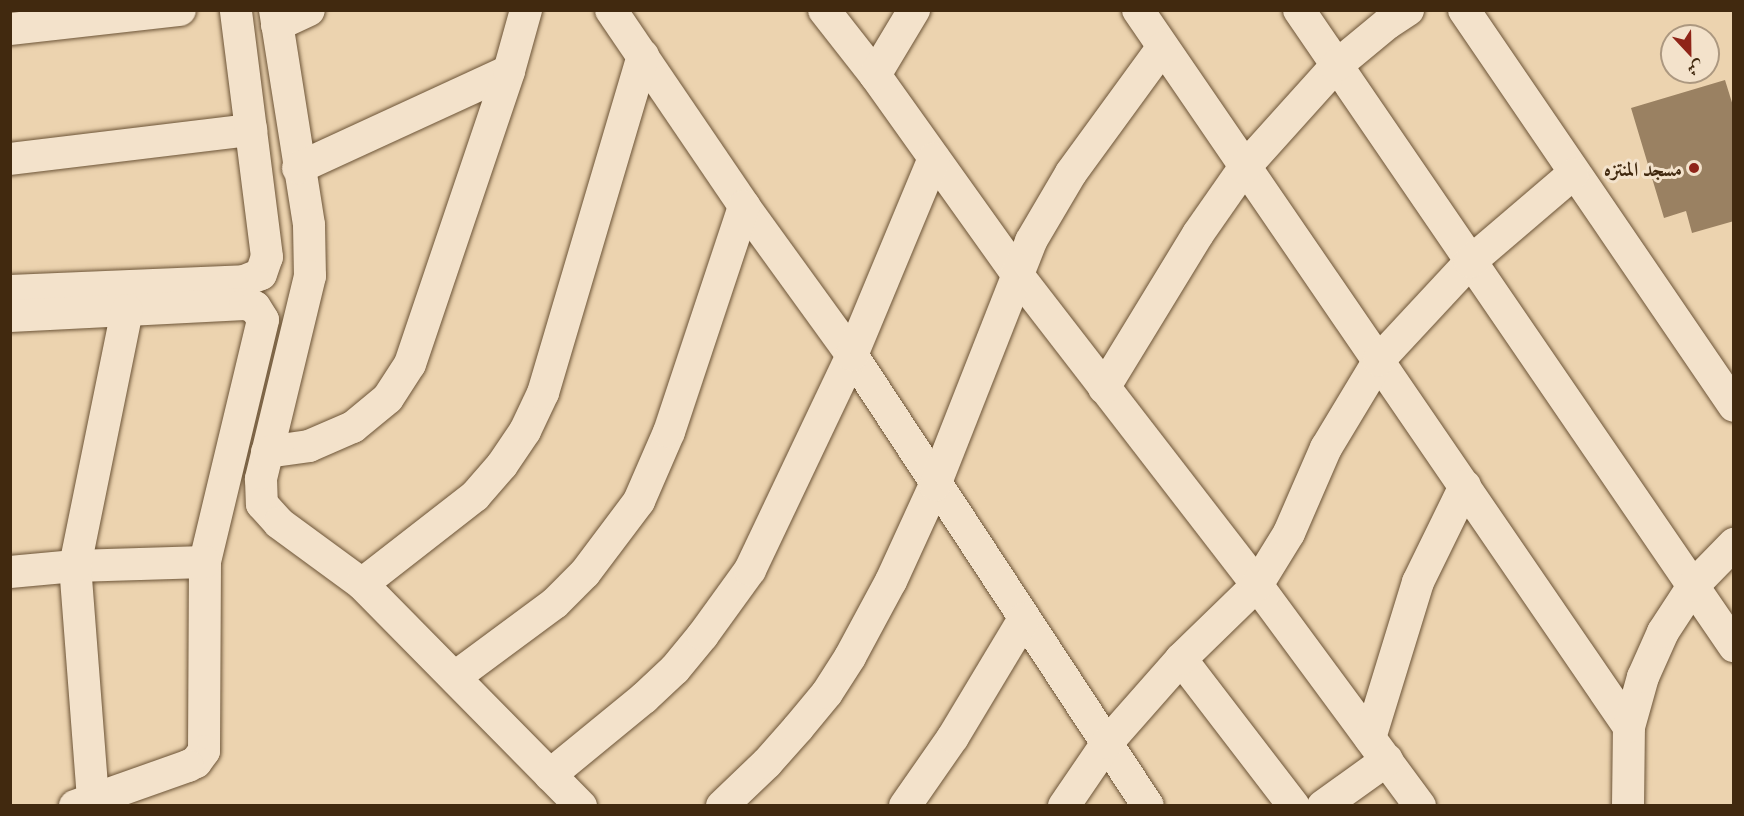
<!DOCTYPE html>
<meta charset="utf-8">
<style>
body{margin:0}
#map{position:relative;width:1744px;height:816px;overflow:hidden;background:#ecd3af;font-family:"Gentium Book Plus",Amiri,serif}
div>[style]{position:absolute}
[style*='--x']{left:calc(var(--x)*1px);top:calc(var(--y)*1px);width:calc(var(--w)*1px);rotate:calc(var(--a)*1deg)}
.building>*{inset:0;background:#9a8162}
.roads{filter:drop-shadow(0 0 2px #6c5437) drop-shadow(0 0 2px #6c5437)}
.street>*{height:32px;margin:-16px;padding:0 16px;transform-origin:16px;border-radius:16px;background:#f3e2cb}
.dots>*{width:16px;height:16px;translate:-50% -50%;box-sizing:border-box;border:3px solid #f3e2cb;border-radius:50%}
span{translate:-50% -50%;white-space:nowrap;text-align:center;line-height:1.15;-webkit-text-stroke:6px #f3e2cb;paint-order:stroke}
.poi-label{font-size:20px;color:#41290f;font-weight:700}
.right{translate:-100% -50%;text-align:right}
.frame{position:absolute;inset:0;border:12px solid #41290f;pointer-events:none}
.north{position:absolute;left:1660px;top:24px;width:60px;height:60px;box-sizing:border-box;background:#f3e2cb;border:2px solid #ac9880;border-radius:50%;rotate:158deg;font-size:16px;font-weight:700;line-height:24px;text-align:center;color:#41290f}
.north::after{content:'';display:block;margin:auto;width:21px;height:27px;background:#8f2418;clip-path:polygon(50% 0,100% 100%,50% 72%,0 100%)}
</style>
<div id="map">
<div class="building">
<div style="clip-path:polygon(1725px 80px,1734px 109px,1734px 221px,1692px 233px,1686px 211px,1664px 218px,1631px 108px)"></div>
</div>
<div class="roads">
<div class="street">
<div style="--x:275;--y:10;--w:218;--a:81"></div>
<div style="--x:309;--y:225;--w:51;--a:88.9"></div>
<div style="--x:310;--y:276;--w:209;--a:103.6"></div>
<div style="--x:261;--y:479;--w:25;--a:88"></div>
<div style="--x:262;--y:504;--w:25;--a:48"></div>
<div style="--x:279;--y:523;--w:103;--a:36.3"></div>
<div style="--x:362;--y:584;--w:312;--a:45.4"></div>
<div style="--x:611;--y:10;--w:237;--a:55.8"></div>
<div style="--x:744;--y:206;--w:184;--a:54.1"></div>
<div style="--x:852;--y:355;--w:539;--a:56.72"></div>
<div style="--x:824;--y:10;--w:83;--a:51.9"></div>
<div style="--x:875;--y:75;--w:244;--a:54.5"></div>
<div style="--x:1017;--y:274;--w:393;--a:52.3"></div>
<div style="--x:1257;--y:585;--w:275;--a:53.6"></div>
<div style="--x:1138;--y:10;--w:869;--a:55.6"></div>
<div style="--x:1299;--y:10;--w:771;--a:55.63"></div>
<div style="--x:1464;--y:10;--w:479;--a:55.7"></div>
<div style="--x:277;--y:25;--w:35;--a:-25"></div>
<div style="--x:10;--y:29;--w:171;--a:-6.4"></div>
<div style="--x:875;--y:75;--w:76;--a:-59"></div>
<div style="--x:10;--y:159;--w:243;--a:-6.9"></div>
<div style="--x:298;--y:168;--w:232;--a:-24.7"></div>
<div style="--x:10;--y:291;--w:234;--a:-2.4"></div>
<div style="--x:244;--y:281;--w:18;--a:-22"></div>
<div style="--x:261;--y:274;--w:18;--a:-71"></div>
<div style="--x:267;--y:257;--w:249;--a:-97.2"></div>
<div style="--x:10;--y:316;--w:235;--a:-2.9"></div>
<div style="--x:245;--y:304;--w:10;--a:17"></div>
<div style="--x:255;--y:307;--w:15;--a:58"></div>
<div style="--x:263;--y:320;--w:249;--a:103.5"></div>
<div style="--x:205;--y:562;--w:189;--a:90.3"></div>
<div style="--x:204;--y:751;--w:14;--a:126"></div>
<div style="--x:196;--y:762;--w:9;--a:153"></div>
<div style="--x:188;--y:766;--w:120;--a:160.5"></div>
<div style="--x:1104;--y:388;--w:180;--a:-58.6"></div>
<div style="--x:1198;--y:234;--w:80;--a:-55.1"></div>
<div style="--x:1244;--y:168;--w:137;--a:-48"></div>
<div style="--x:1336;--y:66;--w:67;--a:-39.6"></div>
<div style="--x:1388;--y:23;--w:24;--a:-33"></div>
<div style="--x:267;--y:452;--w:42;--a:-8.1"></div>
<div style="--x:309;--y:446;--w:48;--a:-23.4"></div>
<div style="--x:353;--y:427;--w:45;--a:-39.6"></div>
<div style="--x:388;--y:398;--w:40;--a:-57.1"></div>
<div style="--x:410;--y:364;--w:309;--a:-71.3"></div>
<div style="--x:509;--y:71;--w:63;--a:-74.4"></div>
<div style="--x:10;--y:572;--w:65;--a:-5.3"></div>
<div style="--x:75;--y:566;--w:130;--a:-1.8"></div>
<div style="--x:362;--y:584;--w:143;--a:-37.9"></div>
<div style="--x:475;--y:496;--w:41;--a:-48.9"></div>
<div style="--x:502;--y:465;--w:41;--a:-55.9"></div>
<div style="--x:525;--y:431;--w:42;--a:-64.7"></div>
<div style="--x:543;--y:393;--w:352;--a:-73.5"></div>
<div style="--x:1181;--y:659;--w:185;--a:52.5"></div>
<div style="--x:455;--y:677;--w:124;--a:-36.5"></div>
<div style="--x:555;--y:603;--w:42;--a:-45"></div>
<div style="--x:585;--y:573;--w:90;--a:-53.1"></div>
<div style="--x:639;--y:501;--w:75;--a:-66.5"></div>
<div style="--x:669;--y:432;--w:238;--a:-71.6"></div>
<div style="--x:1370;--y:738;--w:163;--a:-72.9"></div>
<div style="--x:1418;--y:582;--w:107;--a:-63.9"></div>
<div style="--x:550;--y:775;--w:122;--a:-39.3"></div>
<div style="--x:644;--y:698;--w:42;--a:-43.1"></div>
<div style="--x:675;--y:669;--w:44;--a:-50.5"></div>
<div style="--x:703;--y:635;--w:80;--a:-54.1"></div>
<div style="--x:750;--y:570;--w:238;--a:-64.6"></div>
<div style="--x:852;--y:355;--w:213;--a:-67.4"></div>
<div style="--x:93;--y:799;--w:234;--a:-94.4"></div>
<div style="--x:75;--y:566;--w:261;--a:-78.5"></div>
<div style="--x:722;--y:806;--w:62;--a:-43.7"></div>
<div style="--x:767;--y:763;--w:47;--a:-48.5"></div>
<div style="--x:798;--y:728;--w:45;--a:-50.4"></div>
<div style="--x:827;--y:693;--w:43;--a:-57.4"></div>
<div style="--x:850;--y:657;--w:86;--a:-61.7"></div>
<div style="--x:891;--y:581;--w:106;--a:-65.4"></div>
<div style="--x:935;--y:485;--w:262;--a:-68.5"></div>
<div style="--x:1031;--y:241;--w:79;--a:-59.5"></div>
<div style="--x:1071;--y:173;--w:155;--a:-53.9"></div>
<div style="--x:905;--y:806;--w:84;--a:-55.2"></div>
<div style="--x:953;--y:737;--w:138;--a:-59"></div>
<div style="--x:1064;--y:806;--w:76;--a:-55.7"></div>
<div style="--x:1107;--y:743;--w:112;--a:-48.6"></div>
<div style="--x:1181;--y:659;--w:106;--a:-44.2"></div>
<div style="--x:1257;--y:585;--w:61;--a:-58.4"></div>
<div style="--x:1289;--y:533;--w:93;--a:-66.5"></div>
<div style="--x:1326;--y:448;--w:103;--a:-58.9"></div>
<div style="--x:1379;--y:360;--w:134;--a:-47.1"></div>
<div style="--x:1470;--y:262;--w:135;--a:-40.5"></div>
<div style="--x:1323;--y:806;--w:79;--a:-35.7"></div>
<div style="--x:1628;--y:806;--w:79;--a:-89.3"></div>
<div style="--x:1629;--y:727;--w:52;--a:-74.4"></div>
<div style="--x:1643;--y:677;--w:49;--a:-66"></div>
<div style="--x:1663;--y:632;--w:55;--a:-56.9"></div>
<div style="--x:1693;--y:586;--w:59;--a:-45.7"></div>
</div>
</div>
<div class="dots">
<div style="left:1694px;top:168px;background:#8f2418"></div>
</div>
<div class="poi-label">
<span class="right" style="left:1682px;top:168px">مسجد المنتزه</span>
</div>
<div class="frame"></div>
<div class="north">ش</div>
</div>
